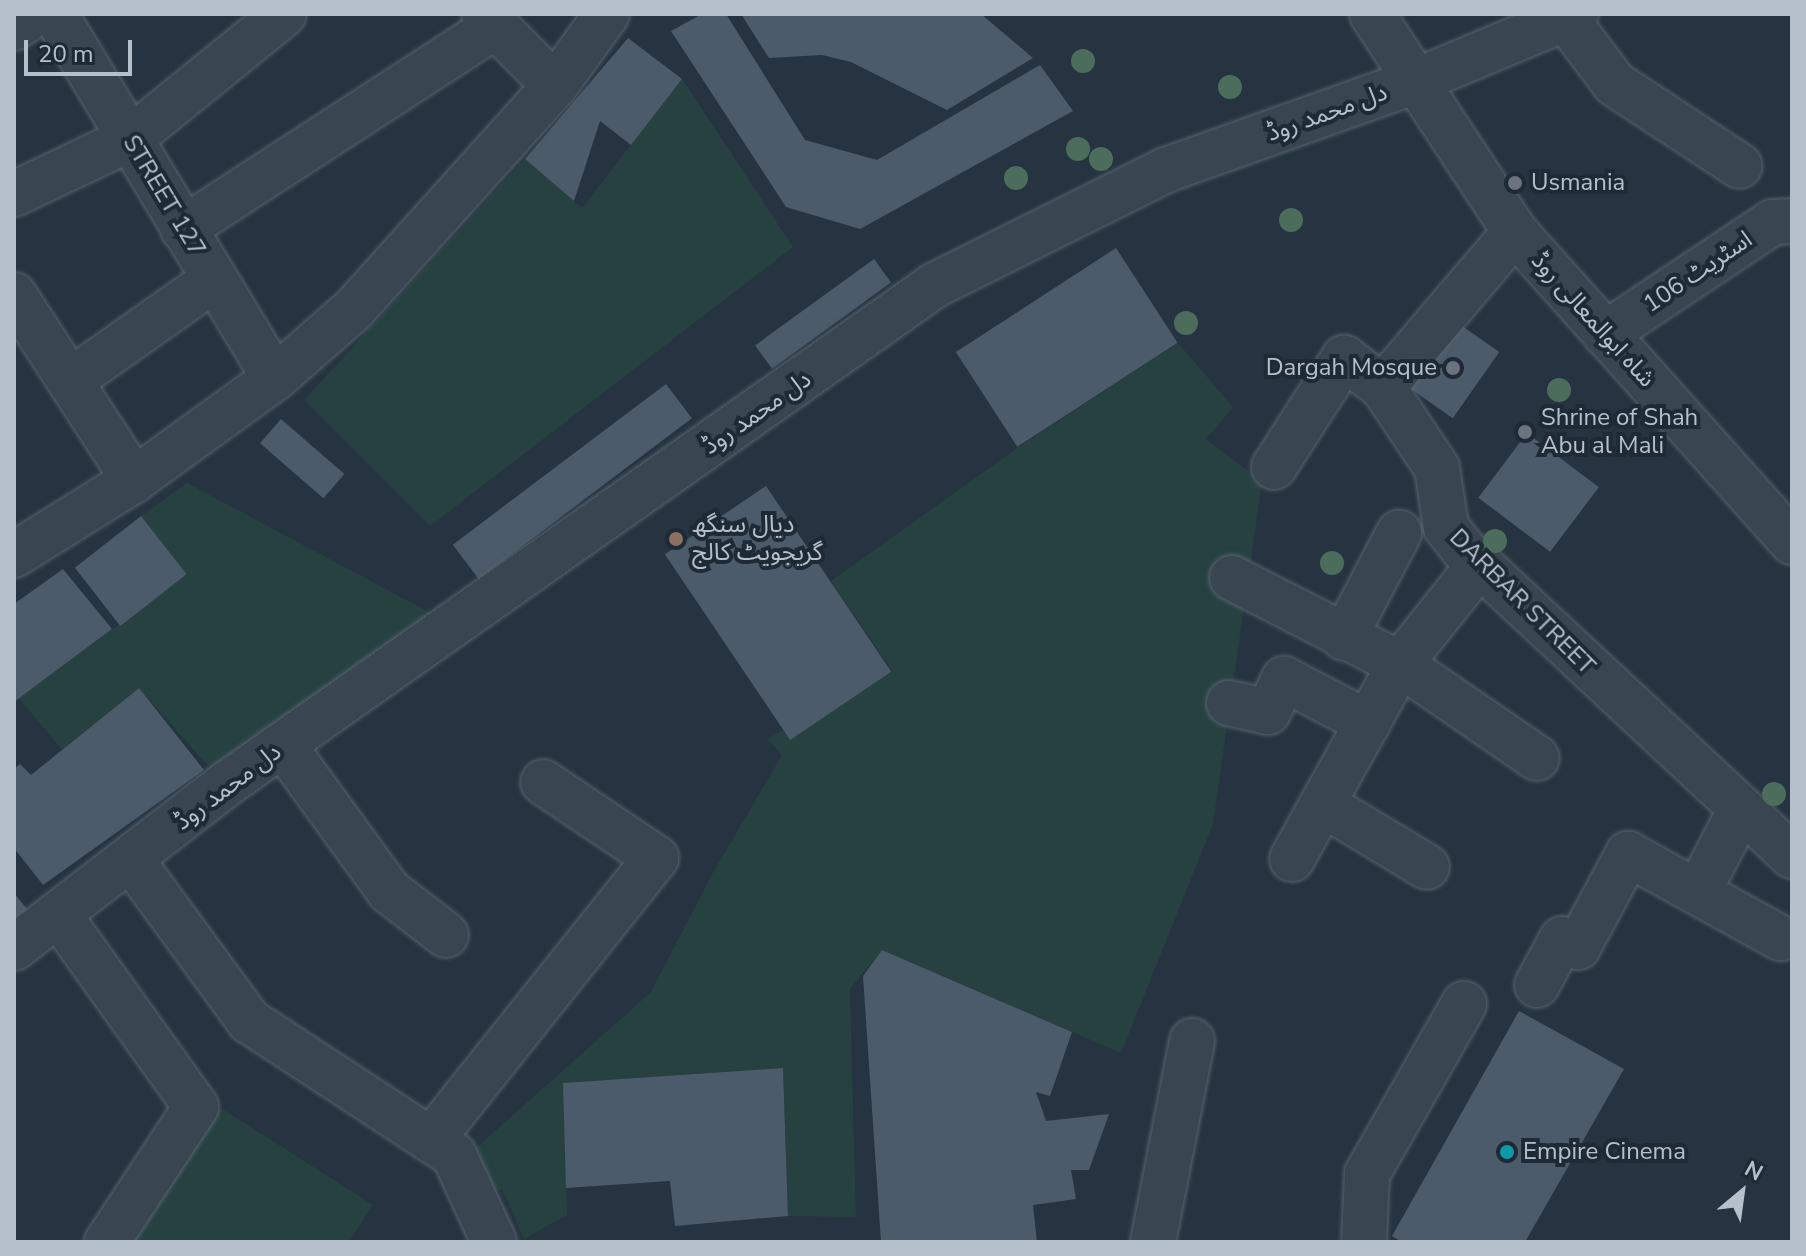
<!DOCTYPE html>
<meta charset="utf-8">
<style>
body{margin:0}
#map{position:relative;width:1806px;height:1256px;overflow:hidden;background:#253440;font-family:"Nunito Sans","Noto Sans Arabic",sans-serif}
div>[style]{position:absolute}
[style*='--x']{left:calc(var(--x)*1px);top:calc(var(--y)*1px);width:calc(var(--w)*1px);rotate:calc(var(--a)*1deg)}
.green>*{inset:0;background:#274141}
.building>*{inset:0;background:#4b5b69;transform-origin:0 0}
.roads{filter:drop-shadow(0 0 2px #57636e) drop-shadow(0 0 2px #57636e)}
.minor>*{height:44px;margin:-22px;padding:0 22px;transform-origin:22px;border-radius:22px;background:#394550}
.trees>*{width:24px;height:24px;margin:-12px;border-radius:50%;background:#4d6d5c}
.dots>*{width:22px;height:22px;translate:-50% -50%;box-sizing:border-box;border:4px solid #1e2a35;border-radius:50%}
span{translate:-50% -50%;white-space:nowrap;text-align:center;line-height:1.15;-webkit-text-stroke:8px #1e2a35;paint-order:stroke}
.street-label{font-size:24px;color:#b6c0cb}
.poi-label{font-size:24px;color:#b6c0cb}
.left{translate:0 -50%;text-align:left}
.right{translate:-100% -50%;text-align:right}
.frame{position:absolute;inset:0;border:16px solid #b6c0cb;pointer-events:none}
.north{position:absolute;left:1702px;top:1152px;width:80px;height:80px;-webkit-text-stroke:6px #1e2a35;paint-order:stroke;rotate:29deg;font-size:22px;font-weight:700;line-height:32px;text-align:center;color:#b6c0cb}
.north::after{content:'';display:block;margin:auto;width:28px;height:36px;background:#b6c0cb;clip-path:polygon(50% 0,100% 100%,50% 72%,0 100%)}
.scale{position:absolute;left:24px;top:40px;width:108px;height:36px;box-sizing:border-box;border:4px solid #b6c0cb;border-top:0;padding-left:10px;font-size:24px;line-height:28px;white-space:nowrap;color:#b6c0cb;-webkit-text-stroke:6px #1e2a35;paint-order:stroke}
</style>
<div id="map">
<div class="green">
<div style="clip-path:polygon(682px 79px,793px 247px,430px 526px,304px 400px,525px 159px,582px 208px)"></div>
<div style="clip-path:polygon(1178px 343px,1233px 407px,1206px 439px,1262px 482px,1213px 824px,1121px 1053px,882px 950px,850px 989px,856px 1217px,788px 1216px,783px 1068px,564px 1083px,567px 1215px,524px 1239px,502px 1189px,476px 1203px,458px 1164px,651px 992px,711px 876px,782px 755px,767px 739px,892px 671px,831px 581px,1020px 446px)"></div>
<div style="clip-path:polygon(187px 483px,455px 626px,225px 785px,139px 688px,62px 750px,19px 698px,186px 575px,141px 516px)"></div>
<div style="clip-path:polygon(221px 1108px,373px 1205px,349px 1242px,132px 1242px)"></div>
</div>
<div class="building">
<div style="clip-path:polygon(702px 14px,726px 14px,805px 140px,877px 160px,1040px 65px,1073px 111px,860px 229px,786px 207px,671px 31px)"></div>
<div style="clip-path:polygon(741px 14px,981px 14px,1033px 58px,947px 110px,851px 62px,822px 55px,769px 58px)"></div>
<div style="clip-path:polygon(628px 38px,682px 79px,631px 145px,600px 121px,574px 201px,525px 159px)"></div>
<div style="left:1116px;top:248px;width:113px;height:191px;rotate:57deg"></div>
<div style="left:874px;top:259px;width:29px;height:147px;rotate:54deg"></div>
<div style="left:1455px;top:321px;width:54px;height:81px;rotate:35deg"></div>
<div style="left:666px;top:384px;width:43px;height:267px;rotate:53deg"></div>
<div style="left:281px;top:419px;width:84px;height:32px;rotate:41deg"></div>
<div style="left:1527px;top:433px;width:90px;height:81px;rotate:37deg"></div>
<div style="left:766px;top:486px;width:224px;height:122px;rotate:56deg"></div>
<div style="left:141px;top:516px;width:74px;height:84px;rotate:52deg"></div>
<div style="clip-path:polygon(63px 569px,112px 629px,14px 702px,14px 604px)"></div>
<div style="clip-path:polygon(139px 688px,204px 770px,43px 885px,14px 848px,14px 769px,20px 764px,31px 775px)"></div>
<div style="clip-path:polygon(14px 893px,27px 909px,14px 919px)"></div>
<div style="clip-path:polygon(882px 950px,1072px 1032px,1050px 1096px,1036px 1092px,1046px 1121px,1109px 1114px,1089px 1170px,1071px 1170px,1076px 1199px,1033px 1205px,1037px 1242px,881px 1242px,863px 976px)"></div>
<div style="clip-path:polygon(1519px 1011px,1624px 1069px,1525px 1242px,1402px 1242px,1392px 1236px)"></div>
<div style="clip-path:polygon(783px 1068px,788px 1216px,675px 1226px,670px 1181px,566px 1188px,563px 1083px)"></div>
</div>
<div class="roads">
<div class="minor">
<div style="--x:55;--y:14;--w:425;--a:58.9"></div>
<div style="--x:484;--y:14;--w:101;--a:45.4"></div>
<div style="--x:1372;--y:14;--w:261;--a:56.7"></div>
<div style="--x:1515;--y:232;--w:416;--a:48.2"></div>
<div style="--x:1566;--y:19;--w:81;--a:53"></div>
<div style="--x:1615;--y:84;--w:149;--a:33.3"></div>
<div style="--x:14;--y:28;--w:25;--a:-34"></div>
<div style="--x:14;--y:194;--w:128;--a:-25.4"></div>
<div style="--x:130;--y:139;--w:198;--a:-39.1"></div>
<div style="--x:183;--y:229;--w:372;--a:-33"></div>
<div style="--x:14;--y:295;--w:221;--a:57"></div>
<div style="--x:1605;--y:334;--w:202;--a:-33.7"></div>
<div style="--x:1773;--y:222;--w:19;--a:-3"></div>
<div style="--x:70;--y:381;--w:175;--a:-35.2"></div>
<div style="--x:1383;--y:387;--w:204;--a:-49.6"></div>
<div style="--x:1274;--y:467;--w:130;--a:-57.3"></div>
<div style="--x:1344;--y:358;--w:49;--a:36.6"></div>
<div style="--x:1383;--y:387;--w:97;--a:56.3"></div>
<div style="--x:1437;--y:468;--w:60;--a:81.3"></div>
<div style="--x:1446;--y:527;--w:28;--a:52"></div>
<div style="--x:1463;--y:549;--w:450;--a:43"></div>
<div style="--x:14;--y:555;--w:142;--a:-32"></div>
<div style="--x:134;--y:480;--w:174;--a:-35.9"></div>
<div style="--x:275;--y:378;--w:103;--a:-41.1"></div>
<div style="--x:353;--y:310;--w:302;--a:-48"></div>
<div style="--x:555;--y:86;--w:89;--a:-54.2"></div>
<div style="--x:1232;--y:578;--w:189;--a:27.1"></div>
<div style="--x:1400;--y:664;--w:166;--a:34.5"></div>
<div style="--x:1344;--y:638;--w:119;--a:-62.4"></div>
<div style="--x:1229;--y:703;--w:40;--a:13"></div>
<div style="--x:1268;--y:712;--w:37;--a:-64"></div>
<div style="--x:1284;--y:679;--w:95;--a:27.6"></div>
<div style="--x:283;--y:745;--w:180;--a:54"></div>
<div style="--x:389;--y:891;--w:72;--a:37.7"></div>
<div style="--x:1324;--y:805;--w:120;--a:31"></div>
<div style="--x:1292;--y:859;--w:223;--a:-61"></div>
<div style="--x:1400;--y:664;--w:127;--a:-51.4"></div>
<div style="--x:132;--y:861;--w:198;--a:53.8"></div>
<div style="--x:249;--y:1021;--w:245;--a:33.2"></div>
<div style="--x:454;--y:1155;--w:96;--a:65.3"></div>
<div style="--x:1698;--y:892;--w:93;--a:-62.6"></div>
<div style="--x:58;--y:914;--w:237;--a:54.4"></div>
<div style="--x:196;--y:1107;--w:162;--a:123.4"></div>
<div style="--x:14;--y:948;--w:267;--a:-37.7"></div>
<div style="--x:225;--y:785;--w:868;--a:-35.15"></div>
<div style="--x:935;--y:285;--w:258;--a:-26.5"></div>
<div style="--x:1166;--y:170;--w:265;--a:-19.6"></div>
<div style="--x:1416;--y:81;--w:173;--a:-22.7"></div>
<div style="--x:1537;--y:985;--w:52;--a:-61.5"></div>
<div style="--x:1562;--y:939;--w:18;--a:27"></div>
<div style="--x:1578;--y:947;--w:106;--a:-61.7"></div>
<div style="--x:1628;--y:854;--w:174;--a:28.9"></div>
<div style="--x:431;--y:1140;--w:361;--a:-51.4"></div>
<div style="--x:656;--y:858;--w:136;--a:-146.1"></div>
<div style="--x:1153;--y:1242;--w:205;--a:-79"></div>
<div style="--x:1364;--y:1242;--w:68;--a:-87.5"></div>
<div style="--x:1367;--y:1174;--w:196;--a:-60.3"></div>
</div>
</div>
<div class="trees">
<div style="left:1083px;top:61px"></div>
<div style="left:1230px;top:87px"></div>
<div style="left:1078px;top:149px"></div>
<div style="left:1101px;top:159px"></div>
<div style="left:1016px;top:178px"></div>
<div style="left:1291px;top:220px"></div>
<div style="left:1186px;top:323px"></div>
<div style="left:1559px;top:390px"></div>
<div style="left:1495px;top:541px"></div>
<div style="left:1332px;top:563px"></div>
<div style="left:1774px;top:794px"></div>
</div>
<div class="dots">
<div style="left:1515px;top:183px;background:#6b7280"></div>
<div style="left:1453px;top:368px;background:#6b7280"></div>
<div style="left:1525px;top:432px;background:#6b7280"></div>
<div style="left:676px;top:539px;background:#8d6e63"></div>
<div style="left:1507px;top:1152px;background:#0f9aa8"></div>
</div>
<div class="street-label">
<span style="left:1327px;top:113px;rotate:-20deg">دل محمد روڈ</span>
<span style="left:164px;top:196px;rotate:59deg">STREET 127</span>
<span style="left:1698px;top:272px;rotate:-34deg">اسٹریٹ 106</span>
<span style="left:1593px;top:320px;rotate:48deg">شاہ ابوالمعالی روڈ</span>
<span style="left:757px;top:413px;rotate:-35deg">دل محمد روڈ</span>
<span style="left:1522px;top:602px;rotate:45deg">DARBAR STREET</span>
<span style="left:228px;top:787px;rotate:-37deg">دل محمد روڈ</span>
</div>
<div class="poi-label">
<span class="left" style="left:1531px;top:183px">Usmania</span>
<span class="right" style="left:1437px;top:368px">Dargah Mosque</span>
<span class="left" style="left:1541px;top:432px">Shrine of Shah<br>Abu al Mali</span>
<span class="left" style="left:692px;top:539px">دیال سنگھ<br>گریجویٹ کالج</span>
<span class="left" style="left:1523px;top:1152px">Empire Cinema</span>
</div>
<div class="frame"></div>
<div class="north">N</div>
<div class="scale">20 m</div>
</div>
